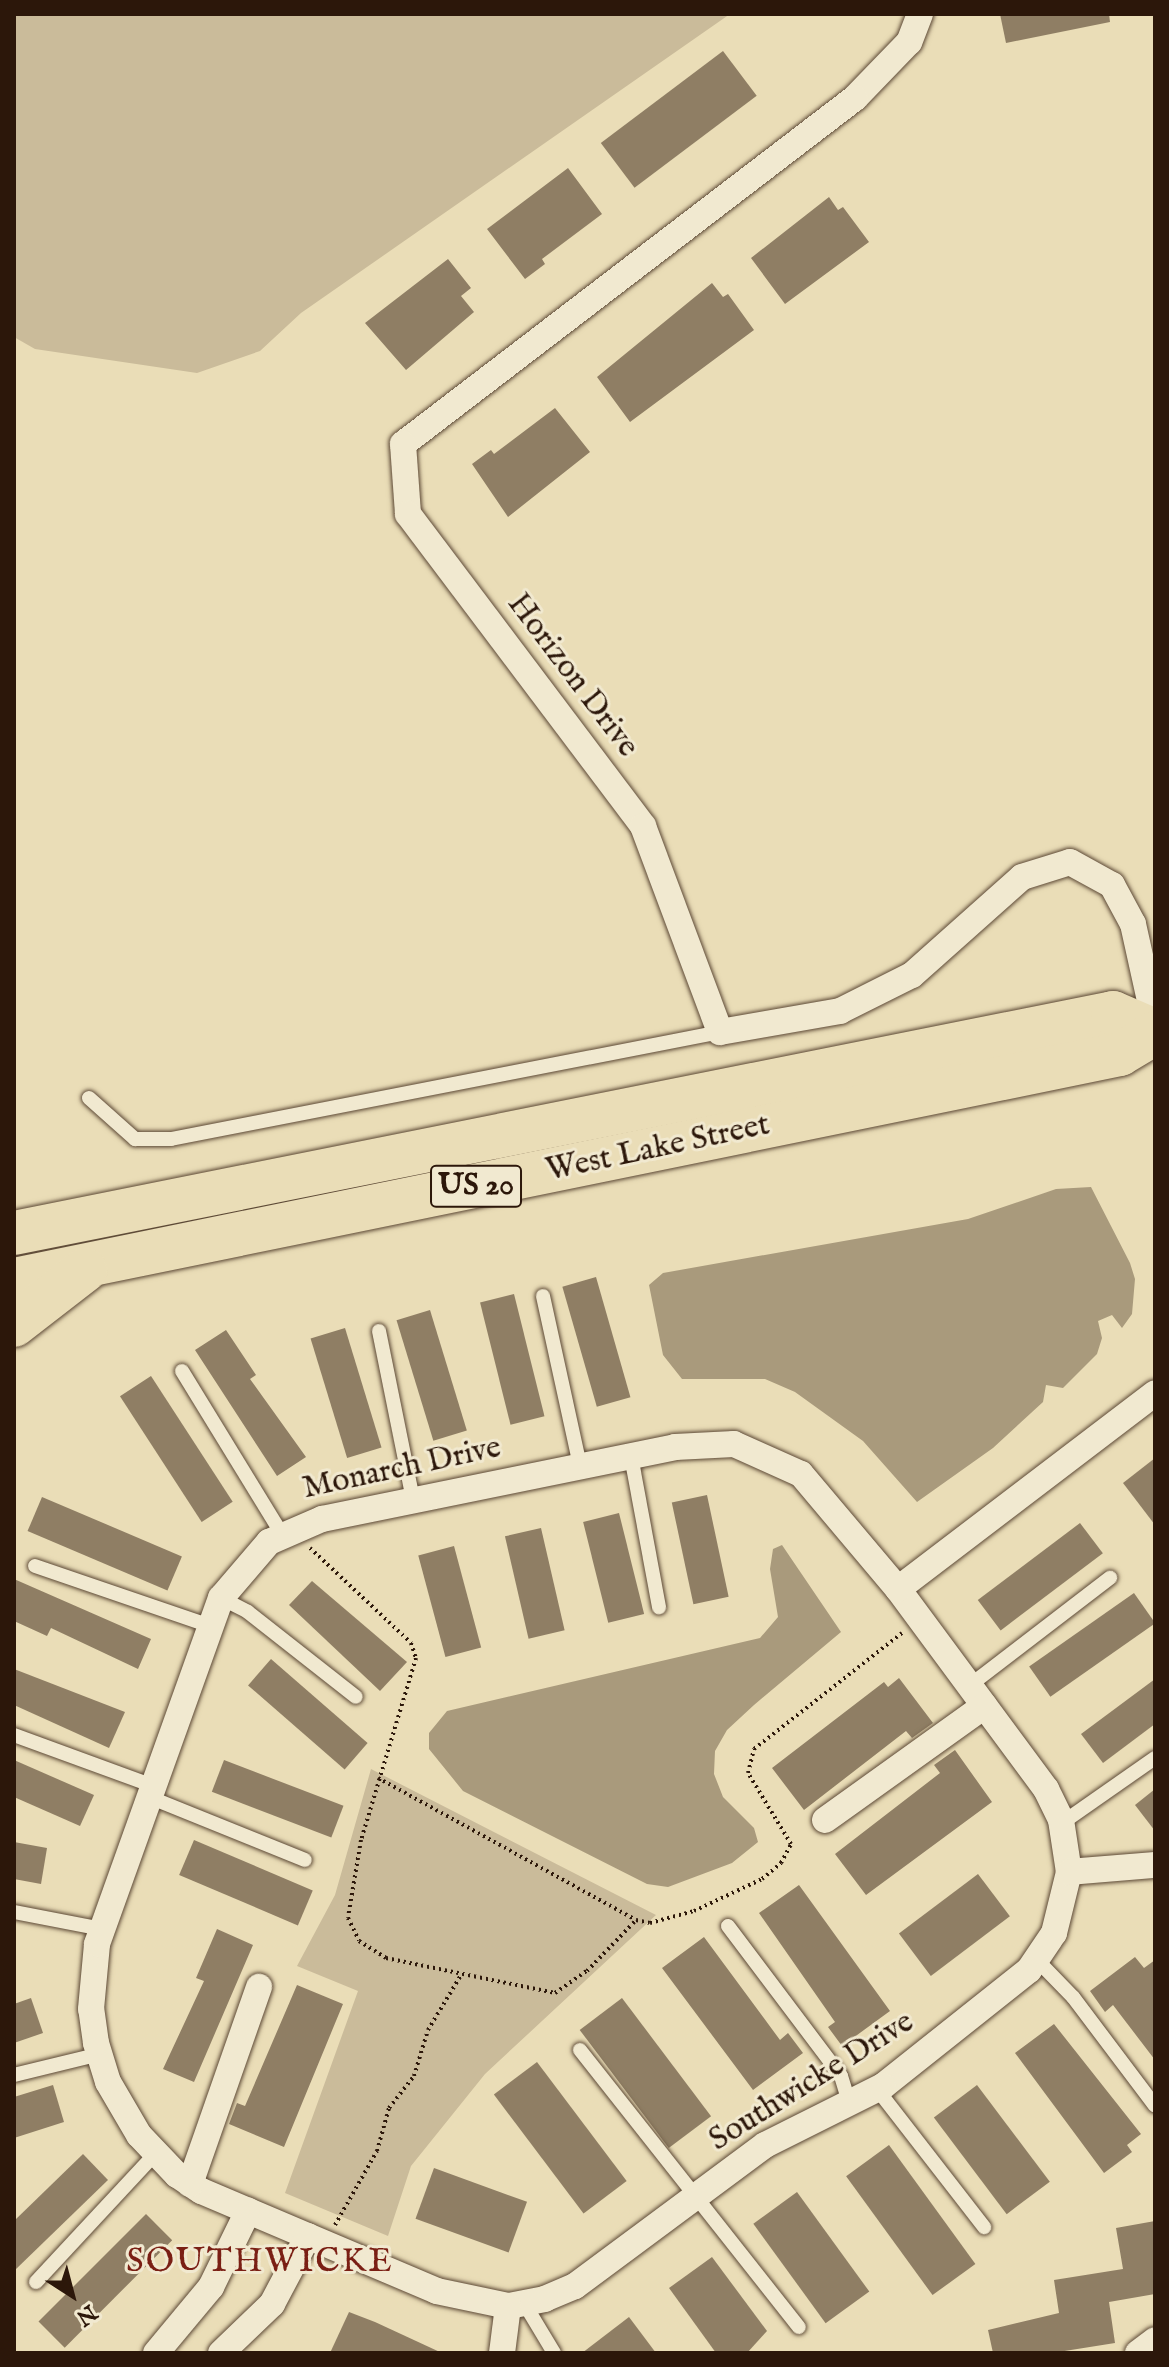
<!DOCTYPE html>
<style>
body{margin:0}
#map{position:relative;width:1169px;height:2367px;overflow:hidden;background:#eaddb7;font-family:"IM FELL English",serif}
div>[style]{position:absolute}
[style*='--x']{left:calc(var(--x)*1px);top:calc(var(--y)*1px);width:calc(var(--w)*1px);rotate:calc(var(--a)*1deg)}
.green>*{inset:0;background:#cabb9a}
.water>*{inset:0;background:#a99a7c}
.building>*{inset:0;background:#8f7e64;transform-origin:0 0}
.path>*{height:4px;margin-top:-2px;transform-origin:0;background:repeating-linear-gradient(90deg,#2c170a 0 2px,transparent 0 6px)}
.roads{filter:drop-shadow(0 0 2px #5c4835) drop-shadow(0 0 2px #5c4835)}
.service>*{height:14px;margin:-7px;padding:0 7px;transform-origin:7px;border-radius:7px;background:#f1e9d0}
.minor>*{height:26px;margin:-13px;padding:0 13px;transform-origin:13px;border-radius:13px;background:#f1e9d0}
.trunk>*{height:44px;margin:-22px;padding:0 22px;transform-origin:22px;border-radius:22px;background:#eaddb7}
span{translate:-50% -50%;white-space:nowrap;text-align:center;line-height:1.15;-webkit-text-stroke:6px #f1e9d0;paint-order:stroke}
.shield-label span{padding:2px 6px;background:#f1e9d0;border:2px solid;border-radius:6px;-webkit-text-stroke-width:0}
.shield-label{font-size:30px;color:#2c170a;font-weight:700}
.street-label{font-size:32px;color:#2c170a}
.neighbourhood-label{font-size:34px;color:#7a1f14;letter-spacing:2px}
.frame{position:absolute;inset:0;border:16px solid #2c170a;pointer-events:none}
.north{position:absolute;left:32px;top:2255px;width:80px;height:80px;-webkit-text-stroke:6px #f1e9d0;paint-order:stroke;rotate:144deg;font-size:22px;font-weight:700;line-height:32px;text-align:center;color:#2c170a}
.north::after{content:'';display:block;margin:auto;width:28px;height:36px;background:#2c170a;clip-path:polygon(50% 0,100% 100%,50% 72%,0 100%)}
</style>
<div id="map">
<div class="green">
<div style="clip-path:polygon(14px 14px,730px 14px,301px 313px,260px 351px,197px 373px,35px 349px,14px 337px)"></div>
<div style="clip-path:polygon(371px 1769px,656px 1915px,485px 2074px,411px 2166px,388px 2236px,285px 2193px,358px 1991px,297px 1966px,335px 1895px)"></div>
</div>
<div class="water">
<div style="clip-path:polygon(1091px 1187px,1130px 1263px,1135px 1279px,1132px 1314px,1122px 1328px,1112px 1315px,1098px 1321px,1102px 1338px,1097px 1354px,1063px 1388px,1046px 1385px,1043px 1402px,993px 1448px,917px 1502px,863px 1441px,795px 1392px,765px 1379px,682px 1379px,663px 1355px,649px 1285px,663px 1273px,968px 1219px,1056px 1189px)"></div>
<div style="clip-path:polygon(782px 1545px,841px 1632px,754px 1705px,727px 1730px,715px 1751px,714px 1774px,723px 1797px,754px 1828px,758px 1842px,732px 1863px,668px 1887px,647px 1884px,463px 1791px,429px 1749px,429px 1733px,447px 1711px,760px 1638px,778px 1617px,770px 1569px,773px 1549px)"></div>
</div>
<div class="building">
<div style="clip-path:polygon(1000px 14px,1109px 14px,1110px 22px,1006px 43px)"></div>
<div style="left:723px;top:51px;width:56px;height:153px;rotate:53deg"></div>
<div style="clip-path:polygon(568px 168px,602px 214px,542px 259px,545px 264px,525px 279px,487px 229px)"></div>
<div style="clip-path:polygon(829px 197px,838px 210px,843px 207px,869px 242px,785px 304px,751px 258px)"></div>
<div style="clip-path:polygon(448px 259px,471px 288px,461px 296px,474px 312px,406px 370px,365px 323px)"></div>
<div style="clip-path:polygon(712px 283px,723px 297px,728px 294px,754px 330px,630px 422px,597px 377px)"></div>
<div style="clip-path:polygon(555px 408px,590px 452px,508px 517px,472px 464px,491px 450px,494px 454px)"></div>
<div style="left:596px;top:1277px;width:125px;height:35px;rotate:74deg"></div>
<div style="left:514px;top:1294px;width:126px;height:35px;rotate:76deg"></div>
<div style="left:430px;top:1310px;width:126px;height:35px;rotate:73deg"></div>
<div style="left:345px;top:1328px;width:125px;height:36px;rotate:73deg"></div>
<div style="clip-path:polygon(226px 1330px,256px 1375px,250px 1379px,306px 1457px,277px 1476px,195px 1350px)"></div>
<div style="left:151px;top:1376px;width:150px;height:37px;rotate:57deg"></div>
<div style="clip-path:polygon(1155px 1458px,1155px 1525px,1123px 1483px)"></div>
<div style="left:707px;top:1495px;width:104px;height:36px;rotate:78deg"></div>
<div style="left:42px;top:1497px;width:152px;height:37px;rotate:23deg"></div>
<div style="left:619px;top:1513px;width:104px;height:37px;rotate:76deg"></div>
<div style="left:1080px;top:1523px;width:38px;height:128px;rotate:53deg"></div>
<div style="left:541px;top:1528px;width:105px;height:37px;rotate:77deg"></div>
<div style="left:454px;top:1546px;width:105px;height:37px;rotate:75deg"></div>
<div style="clip-path:polygon(14px 1579px,151px 1639px,138px 1669px,51px 1628px,47px 1636px,14px 1621px)"></div>
<div style="clip-path:polygon(312px 1581px,407px 1662px,380px 1691px,289px 1605px)"></div>
<div style="left:1134px;top:1593px;width:37px;height:128px;rotate:55deg"></div>
<div style="left:271px;top:1659px;width:128px;height:35px;rotate:41deg"></div>
<div style="clip-path:polygon(14px 1669px,125px 1712px,109px 1748px,14px 1705px)"></div>
<div style="clip-path:polygon(899px 1678px,933px 1723px,912px 1738px,906px 1731px,804px 1810px,772px 1768px,884px 1682px,888px 1687px)"></div>
<div style="clip-path:polygon(1155px 1679px,1155px 1724px,1103px 1763px,1081px 1734px)"></div>
<div style="clip-path:polygon(955px 1750px,992px 1802px,866px 1895px,835px 1854px,940px 1773px,934px 1765px)"></div>
<div style="clip-path:polygon(14px 1760px,94px 1795px,80px 1826px,14px 1797px)"></div>
<div style="left:224px;top:1760px;width:128px;height:34px;rotate:21deg"></div>
<div style="clip-path:polygon(1155px 1789px,1155px 1831px,1135px 1805px)"></div>
<div style="left:194px;top:1840px;width:129px;height:38px;rotate:23deg"></div>
<div style="clip-path:polygon(14px 1842px,47px 1848px,41px 1884px,14px 1879px)"></div>
<div style="left:978px;top:1874px;width:53px;height:99px;rotate:53deg"></div>
<div style="clip-path:polygon(799px 1885px,890px 2011px,842px 2046px,828px 2027px,835px 2022px,759px 1913px)"></div>
<div style="clip-path:polygon(217px 1929px,253px 1945px,194px 2082px,163px 2069px,204px 1981px,196px 1978px)"></div>
<div style="clip-path:polygon(704px 1937px,780px 2040px,788px 2033px,803px 2053px,753px 2090px,662px 1968px)"></div>
<div style="clip-path:polygon(1135px 1957px,1144px 1968px,1155px 1960px,1155px 2060px,1113px 2005px,1105px 2012px,1090px 1991px)"></div>
<div style="clip-path:polygon(297px 1985px,343px 2004px,284px 2147px,229px 2124px,237px 2103px,245px 2106px)"></div>
<div style="clip-path:polygon(31px 1998px,43px 2033px,14px 2043px,14px 2004px)"></div>
<div style="left:622px;top:1998px;width:148px;height:53px;rotate:53deg"></div>
<div style="clip-path:polygon(1054px 2024px,1141px 2134px,1127px 2145px,1132px 2152px,1104px 2173px,1015px 2053px)"></div>
<div style="left:537px;top:2062px;width:149px;height:54px;rotate:53deg"></div>
<div style="clip-path:polygon(53px 2085px,64px 2122px,14px 2138px,14px 2097px)"></div>
<div style="left:977px;top:2085px;width:121px;height:54px;rotate:53deg"></div>
<div style="left:889px;top:2145px;width:147px;height:53px;rotate:54deg"></div>
<div style="clip-path:polygon(83px 2154px,108px 2180px,14px 2271px,14px 2221px)"></div>
<div style="left:434px;top:2168px;width:99px;height:54px;rotate:20deg"></div>
<div style="left:797px;top:2192px;width:123px;height:54px;rotate:54deg"></div>
<div style="left:146px;top:2214px;width:37px;height:152px;rotate:45deg"></div>
<div style="clip-path:polygon(1155px 2221px,1155px 2294px,1109px 2302px,1115px 2343px,1052px 2353px,993px 2353px,988px 2330px,1059px 2313px,1054px 2280px,1123px 2269px,1116px 2228px)"></div>
<div style="clip-path:polygon(712px 2257px,767px 2331px,747px 2353px,716px 2353px,669px 2288px)"></div>
<div style="clip-path:polygon(349px 2312px,375px 2322px,442px 2353px,330px 2353px)"></div>
<div style="clip-path:polygon(629px 2317px,656px 2353px,582px 2353px)"></div>
</div>
<div class="path">
<div style="--x:310;--y:1548;--w:139;--a:43.2"></div>
<div style="--x:411;--y:1643;--w:16;--a:72"></div>
<div style="--x:416;--y:1658;--w:190;--a:106.8"></div>
<div style="--x:361;--y:1840;--w:79;--a:99.5"></div>
<div style="--x:348;--y:1918;--w:25;--a:64"></div>
<div style="--x:359;--y:1941;--w:32;--a:32"></div>
<div style="--x:386;--y:1958;--w:173;--a:11.7"></div>
<div style="--x:555;--y:1993;--w:39;--a:-35"></div>
<div style="--x:587;--y:1971;--w:71;--a:-46.1"></div>
<div style="--x:378;--y:1778;--w:294;--a:28.8"></div>
<div style="--x:636;--y:1920;--w:14;--a:12"></div>
<div style="--x:650;--y:1923;--w:46;--a:-15.3"></div>
<div style="--x:694;--y:1911;--w:75;--a:-25.2"></div>
<div style="--x:762;--y:1879;--w:25;--a:-40"></div>
<div style="--x:781;--y:1863;--w:21;--a:-62"></div>
<div style="--x:791;--y:1844;--w:83;--a:-121.2"></div>
<div style="--x:748;--y:1773;--w:25;--a:-76"></div>
<div style="--x:754;--y:1749;--w:188;--a:-38.1"></div>
<div style="--x:335;--y:2225;--w:85;--a:-60.4"></div>
<div style="--x:377;--y:2151;--w:45;--a:-74.4"></div>
<div style="--x:389;--y:2108;--w:41;--a:-52"></div>
<div style="--x:414;--y:2076;--w:48;--a:-73.1"></div>
<div style="--x:428;--y:2030;--w:64;--a:-59"></div>
</div>
<div class="roads">
<div class="service">
<div style="--x:89;--y:1098;--w:62;--a:41.7"></div>
<div style="--x:135;--y:1139;--w:36;--a:0"></div>
<div style="--x:171;--y:1139;--w:559;--a:-11.03"></div>
<div style="--x:543;--y:1296;--w:174;--a:77.7"></div>
<div style="--x:379;--y:1331;--w:172;--a:78.6"></div>
<div style="--x:182;--y:1371;--w:191;--a:58.5"></div>
<div style="--x:631;--y:1456;--w:154;--a:79.5"></div>
<div style="--x:35;--y:1566;--w:185;--a:18.9"></div>
<div style="--x:221;--y:1598;--w:30;--a:27"></div>
<div style="--x:248;--y:1612;--w:137;--a:38.2"></div>
<div style="--x:969;--y:1686;--w:178;--a:-37.5"></div>
<div style="--x:14;--y:1735;--w:148;--a:20.1"></div>
<div style="--x:149;--y:1797;--w:168;--a:22"></div>
<div style="--x:1062;--y:1823;--w:113;--a:-35"></div>
<div style="--x:14;--y:1912;--w:90;--a:10.9"></div>
<div style="--x:728;--y:1926;--w:188;--a:53"></div>
<div style="--x:841;--y:2076;--w:31;--a:73"></div>
<div style="--x:1037;--y:1960;--w:52;--a:45.8"></div>
<div style="--x:1073;--y:1997;--w:136;--a:53"></div>
<div style="--x:580;--y:2050;--w:353;--a:51.7"></div>
<div style="--x:14;--y:2075;--w:89;--a:-13.7"></div>
<div style="--x:877;--y:2089;--w:175;--a:52.2"></div>
<div style="--x:36;--y:2282;--w:175;--a:-47.1"></div>
<div style="--x:524;--y:2303;--w:58;--a:59"></div>
</div>
<div class="minor">
<div style="--x:920;--y:14;--w:30;--a:111"></div>
<div style="--x:909;--y:42;--w:78;--a:134"></div>
<div style="--x:855;--y:98;--w:569;--a:142.57"></div>
<div style="--x:403;--y:444;--w:70;--a:85.9"></div>
<div style="--x:408;--y:514;--w:391;--a:53"></div>
<div style="--x:643;--y:826;--w:220;--a:69.5"></div>
<div style="--x:720;--y:1032;--w:122;--a:-9.9"></div>
<div style="--x:840;--y:1011;--w:80;--a:-26.6"></div>
<div style="--x:912;--y:975;--w:147;--a:-41.7"></div>
<div style="--x:1022;--y:877;--w:50;--a:-17.4"></div>
<div style="--x:1070;--y:862;--w:48;--a:28.7"></div>
<div style="--x:1112;--y:885;--w:44;--a:61.7"></div>
<div style="--x:1133;--y:924;--w:101;--a:77.5"></div>
<div style="--x:898;--y:1589;--w:249;--a:53.5"></div>
<div style="--x:1046;--y:1789;--w:34;--a:64"></div>
<div style="--x:1061;--y:1820;--w:53;--a:81.3"></div>
<div style="--x:1069;--y:1872;--w:63;--a:103.8"></div>
<div style="--x:1054;--y:1933;--w:45;--a:124"></div>
<div style="--x:1029;--y:1970;--w:186;--a:141.5"></div>
<div style="--x:883;--y:2086;--w:132;--a:153.4"></div>
<div style="--x:765;--y:2145;--w:237;--a:143.4"></div>
<div style="--x:575;--y:2286;--w:33;--a:157"></div>
<div style="--x:545;--y:2299;--w:38;--a:169"></div>
<div style="--x:508;--y:2306;--w:73;--a:-168.1"></div>
<div style="--x:437;--y:2291;--w:256;--a:-157"></div>
<div style="--x:201;--y:2191;--w:29;--a:-146"></div>
<div style="--x:177;--y:2175;--w:55;--a:-133.5"></div>
<div style="--x:139;--y:2135;--w:61;--a:-120.3"></div>
<div style="--x:108;--y:2082;--w:41;--a:-107.1"></div>
<div style="--x:96;--y:2043;--w:34;--a:-98"></div>
<div style="--x:91;--y:2009;--w:65;--a:-84.7"></div>
<div style="--x:97;--y:1944;--w:368;--a:-70.3"></div>
<div style="--x:221;--y:1598;--w:74;--a:-49.4"></div>
<div style="--x:269;--y:1542;--w:58;--a:-23.5"></div>
<div style="--x:322;--y:1519;--w:360;--a:-11.5"></div>
<div style="--x:675;--y:1447;--w:59;--a:-2.9"></div>
<div style="--x:734;--y:1444;--w:73;--a:24.1"></div>
<div style="--x:801;--y:1474;--w:150;--a:49.9"></div>
<div style="--x:898;--y:1589;--w:323;--a:-37.3"></div>
<div style="--x:825;--y:1820;--w:196;--a:-35.6"></div>
<div style="--x:1069;--y:1872;--w:86;--a:-4.7"></div>
<div style="--x:190;--y:2184;--w:209;--a:-70.7"></div>
<div style="--x:156;--y:2353;--w:86;--a:-50.2"></div>
<div style="--x:211;--y:2287;--w:85;--a:-64"></div>
<div style="--x:221;--y:2353;--w:71;--a:-43.9"></div>
<div style="--x:272;--y:2304;--w:77;--a:-62.1"></div>
<div style="--x:502;--y:2353;--w:47;--a:-82.7"></div>
<div style="--x:1138;--y:2353;--w:21;--a:-37"></div>
</div>
<div class="trunk">
<div style="--x:14;--y:1233;--w:1121;--a:-11.32"></div>
<div style="--x:1113;--y:1013;--w:46;--a:23.2"></div>
<div style="--x:14;--y:1280;--w:1129;--a:-11.55"></div>
<div style="--x:1120;--y:1054;--w:41;--a:-31"></div>
<div style="--x:14;--y:1325;--w:90;--a:-37.8"></div>
</div>
</div>
<div class="shield-label">
<span style="left:476px;top:1186px">US 20</span>
</div>
<div class="street-label">
<span style="left:572px;top:676px;rotate:53deg">Horizon Drive</span>
<span style="left:658px;top:1149px;rotate:-12deg">West Lake Street</span>
<span style="left:402px;top:1469px;rotate:-12deg">Monarch Drive</span>
<span style="left:812px;top:2082px;rotate:-32deg">Southwicke Drive</span>
</div>
<div class="neighbourhood-label">
<span style="left:260px;top:2262px">SOUTHWICKE</span>
</div>
<div class="frame"></div>
<div class="north">N</div>
</div>
